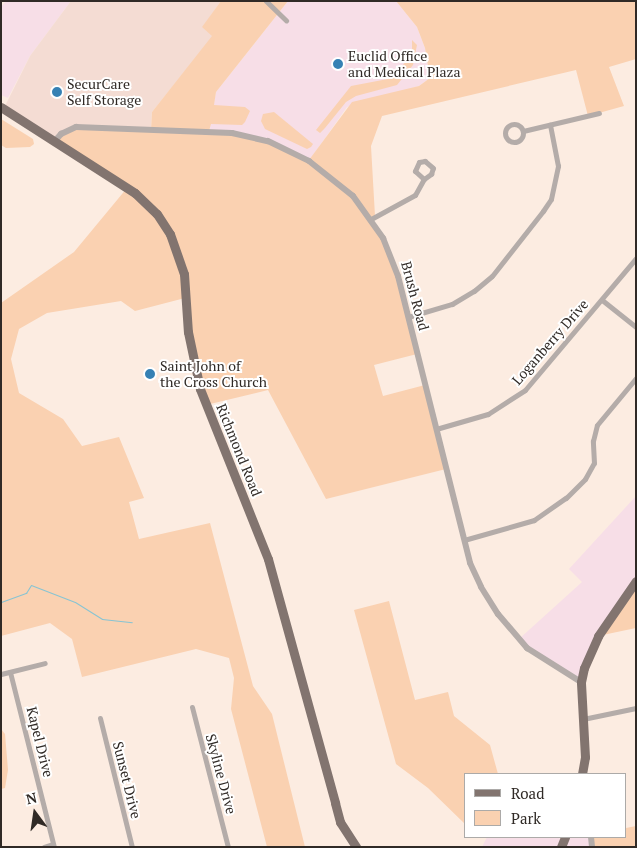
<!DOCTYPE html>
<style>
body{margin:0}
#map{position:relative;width:637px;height:848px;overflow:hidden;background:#fcece1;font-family:"PT Serif",serif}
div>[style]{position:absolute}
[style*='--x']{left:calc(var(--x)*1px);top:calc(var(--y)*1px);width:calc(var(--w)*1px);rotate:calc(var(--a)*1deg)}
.commercial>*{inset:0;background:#f7dee7}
.industrial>*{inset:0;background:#f4dcd3}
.green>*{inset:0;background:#fad1b1}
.stream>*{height:1px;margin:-0.5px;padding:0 0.5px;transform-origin:0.5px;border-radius:0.5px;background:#87c4d3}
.minor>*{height:5px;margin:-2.5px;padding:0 2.5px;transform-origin:2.5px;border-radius:2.5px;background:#b4aca9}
.minor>.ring{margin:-2.5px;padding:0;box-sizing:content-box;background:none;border:5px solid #b4aca9;border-radius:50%}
.tertiary>*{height:6px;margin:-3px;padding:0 3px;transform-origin:3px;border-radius:3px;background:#b4aca9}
.primary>*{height:9px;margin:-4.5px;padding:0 4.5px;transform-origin:4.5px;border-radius:4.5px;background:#82746f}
.dots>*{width:14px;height:14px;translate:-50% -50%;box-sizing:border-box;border:2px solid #fff;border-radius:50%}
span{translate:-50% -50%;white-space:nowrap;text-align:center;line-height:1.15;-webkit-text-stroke:4px #fff;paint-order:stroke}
.poi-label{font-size:14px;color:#302a26}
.left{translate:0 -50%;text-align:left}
.street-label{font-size:14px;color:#302a26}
.frame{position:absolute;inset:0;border:2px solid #302a26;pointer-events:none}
.legend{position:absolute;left:464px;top:773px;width:162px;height:65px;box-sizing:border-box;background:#fff;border:1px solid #acaaa8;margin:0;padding:6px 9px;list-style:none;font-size:15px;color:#302a26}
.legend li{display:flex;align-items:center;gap:10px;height:25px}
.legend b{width:25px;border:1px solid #acaaa8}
.north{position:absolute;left:10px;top:788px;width:50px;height:50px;-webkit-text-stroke:4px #fff;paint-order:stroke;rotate:346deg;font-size:14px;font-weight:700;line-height:20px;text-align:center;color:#302a26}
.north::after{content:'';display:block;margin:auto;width:18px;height:22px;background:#302a26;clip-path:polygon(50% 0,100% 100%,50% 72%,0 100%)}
</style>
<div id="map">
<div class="commercial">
<div style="clip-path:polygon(6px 1px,71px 1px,30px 56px,8px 98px,1px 95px,1px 7px)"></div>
<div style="clip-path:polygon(288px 1px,396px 1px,417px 27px,425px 48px,430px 78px,419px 86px,347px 107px,309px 161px,209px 132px,216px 92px)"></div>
<div style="clip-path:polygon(636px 496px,636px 581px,609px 619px,581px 682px,519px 639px,582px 582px,569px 569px)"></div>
<div style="clip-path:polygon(487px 837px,557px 837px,563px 840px,565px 837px,591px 837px,592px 847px,482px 847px)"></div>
</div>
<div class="industrial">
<div style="clip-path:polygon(71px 1px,221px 1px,203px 27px,213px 36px,152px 112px,151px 130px,54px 142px,4px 108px,30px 56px)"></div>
</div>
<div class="green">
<div style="clip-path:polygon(221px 1px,288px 1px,216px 92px,214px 105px,245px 107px,250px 111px,245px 122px,242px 125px,211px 124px,209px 131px,268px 141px,309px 160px,352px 102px,419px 86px,430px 78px,425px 48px,417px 27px,396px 1px,636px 1px,636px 59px,609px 67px,624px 106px,588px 116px,576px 70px,382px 116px,371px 146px,375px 216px,371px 219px,390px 254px,417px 354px,374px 365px,383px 396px,425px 385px,446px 469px,326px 499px,268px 390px,206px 405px,185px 298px,135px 311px,121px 301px,47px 313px,19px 329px,11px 359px,19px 393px,63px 419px,82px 446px,119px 437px,144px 498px,129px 502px,139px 539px,210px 523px,253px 686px,272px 714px,305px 847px,267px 847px,231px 709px,234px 678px,229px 658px,196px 649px,82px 677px,72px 639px,50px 623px,1px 636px,1px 303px,74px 252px,127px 188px,54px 142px,70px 128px,151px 130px,152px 112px,212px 36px,202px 27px)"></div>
<div style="clip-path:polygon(412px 40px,417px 45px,413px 65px,397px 85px,356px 96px,346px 102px,325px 128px,320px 133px,316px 130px,351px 86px,393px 78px,412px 53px)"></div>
<div style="clip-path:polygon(274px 112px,313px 144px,311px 147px,307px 149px,265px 129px,261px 121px,263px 114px)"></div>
<div style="clip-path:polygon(1px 119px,33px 139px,34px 144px,30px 147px,6px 148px,1px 145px)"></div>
<div style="clip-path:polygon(636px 581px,636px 628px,598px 636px)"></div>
<div style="clip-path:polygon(389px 601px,415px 700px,448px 692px,454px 716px,490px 745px,498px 774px,466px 774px,466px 825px,428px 788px,396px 764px,354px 610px)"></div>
<div style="clip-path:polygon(1px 729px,5px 734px,8px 770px,5px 788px,1px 789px)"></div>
<div style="clip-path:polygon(636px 826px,636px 847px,592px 847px,591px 837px,626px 837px,626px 828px)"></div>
</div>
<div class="stream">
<div style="--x:1;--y:602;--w:27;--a:-20"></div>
<div style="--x:26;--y:593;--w:9;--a:-58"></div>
<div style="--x:31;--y:585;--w:47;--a:21.1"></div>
<div style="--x:75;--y:602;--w:32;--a:32"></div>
<div style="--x:102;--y:619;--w:30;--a:6"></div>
</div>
<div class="minor">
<div style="--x:266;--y:1;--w:28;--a:44"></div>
<div class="ring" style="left:505px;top:124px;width:13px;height:13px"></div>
<div style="--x:523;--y:131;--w:78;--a:-13.3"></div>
<div style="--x:371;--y:219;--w:50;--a:-28.6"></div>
<div style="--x:415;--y:195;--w:18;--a:-61"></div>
<div style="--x:424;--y:179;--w:9;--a:-36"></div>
<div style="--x:431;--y:174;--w:6;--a:-72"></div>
<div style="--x:433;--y:168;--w:11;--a:-139"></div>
<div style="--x:425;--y:161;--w:6;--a:171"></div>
<div style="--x:419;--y:162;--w:10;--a:114"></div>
<div style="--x:415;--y:171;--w:12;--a:42"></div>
<div style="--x:602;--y:300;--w:43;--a:38.5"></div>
<div style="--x:408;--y:317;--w:46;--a:-16.5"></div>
<div style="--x:452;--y:304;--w:26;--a:-31"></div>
<div style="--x:474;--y:291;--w:23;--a:-40"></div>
<div style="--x:492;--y:276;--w:83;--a:-51.9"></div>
<div style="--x:543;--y:211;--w:14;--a:-56"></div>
<div style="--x:551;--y:199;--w:34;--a:-78"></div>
<div style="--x:558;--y:166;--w:42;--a:-101"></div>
<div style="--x:436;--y:429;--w:54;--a:-16.1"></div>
<div style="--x:488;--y:414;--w:44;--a:-33"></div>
<div style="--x:525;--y:390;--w:172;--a:-49.9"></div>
<div style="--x:464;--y:540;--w:73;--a:-15.9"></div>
<div style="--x:534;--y:520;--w:39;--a:-35"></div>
<div style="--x:566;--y:498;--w:27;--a:-45"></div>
<div style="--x:585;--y:479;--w:18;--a:-61"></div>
<div style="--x:594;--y:463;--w:22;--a:-93"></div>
<div style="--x:593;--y:441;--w:16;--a:-76"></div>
<div style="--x:597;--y:425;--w:61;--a:-50.3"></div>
<div style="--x:10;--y:672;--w:180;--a:75.9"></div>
<div style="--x:1;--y:674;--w:45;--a:-14"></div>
<div style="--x:192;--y:707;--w:145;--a:75.6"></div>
<div style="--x:100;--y:718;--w:133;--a:76.1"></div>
<div style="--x:583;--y:719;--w:54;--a:-11.7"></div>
<div style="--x:44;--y:847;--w:9;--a:-18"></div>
</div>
<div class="tertiary">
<div style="--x:54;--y:142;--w:11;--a:-49"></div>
<div style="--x:61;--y:134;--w:17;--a:-25"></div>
<div style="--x:76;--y:127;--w:156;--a:2.2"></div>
<div style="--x:232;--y:133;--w:37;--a:13"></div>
<div style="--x:268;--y:141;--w:46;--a:26"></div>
<div style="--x:309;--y:161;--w:56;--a:38.5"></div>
<div style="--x:353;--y:196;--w:52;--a:54.5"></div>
<div style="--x:383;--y:238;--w:41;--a:68.5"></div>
<div style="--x:398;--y:276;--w:296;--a:75.9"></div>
<div style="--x:470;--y:563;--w:26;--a:65"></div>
<div style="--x:481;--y:587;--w:32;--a:58"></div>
<div style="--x:498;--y:614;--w:45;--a:49.5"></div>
<div style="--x:527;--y:648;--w:64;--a:32.2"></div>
<div style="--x:591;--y:837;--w:10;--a:84"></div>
</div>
<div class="primary">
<div style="--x:1;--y:107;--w:159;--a:32.7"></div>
<div style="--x:135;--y:193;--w:30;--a:44"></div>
<div style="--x:157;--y:214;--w:24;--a:57"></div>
<div style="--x:170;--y:234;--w:42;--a:70.7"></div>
<div style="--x:184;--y:274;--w:58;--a:86.1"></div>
<div style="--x:188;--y:332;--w:58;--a:78.1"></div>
<div style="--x:200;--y:389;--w:183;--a:68.2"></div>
<div style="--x:268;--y:559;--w:253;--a:74.6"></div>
<div style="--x:335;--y:803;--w:20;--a:75"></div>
<div style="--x:340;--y:822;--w:30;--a:57"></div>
<div style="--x:582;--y:774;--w:17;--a:-80"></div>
<div style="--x:585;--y:757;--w:75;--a:-93.1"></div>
<div style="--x:581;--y:682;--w:14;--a:-78"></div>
<div style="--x:584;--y:668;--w:35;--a:-66"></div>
<div style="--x:598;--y:636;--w:67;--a:-55.4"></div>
<div style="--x:561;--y:847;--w:11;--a:-68"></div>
</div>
<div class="dots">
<div style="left:338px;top:64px;background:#3681b4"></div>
<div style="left:57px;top:92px;background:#3681b4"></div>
<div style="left:150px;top:374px;background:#3681b4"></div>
</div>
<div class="poi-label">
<span class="left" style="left:348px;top:64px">Euclid Office<br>and Medical Plaza</span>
<span class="left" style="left:67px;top:92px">SecurCare<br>Self Storage</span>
<span class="left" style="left:160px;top:374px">Saint John of<br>the Cross Church</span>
</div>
<div class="street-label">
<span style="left:415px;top:296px;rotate:75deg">Brush Road</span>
<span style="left:550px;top:342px;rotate:-49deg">Loganberry Drive</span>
<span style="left:239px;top:450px;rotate:68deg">Richmond Road</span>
<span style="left:40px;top:742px;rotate:76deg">Kapel Drive</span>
<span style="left:221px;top:774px;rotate:75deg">Skyline Drive</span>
<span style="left:127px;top:780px;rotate:76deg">Sunset Drive</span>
</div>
<div class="frame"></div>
<ul class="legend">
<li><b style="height:6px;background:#82746f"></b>Road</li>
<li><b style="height:14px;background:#fad1b1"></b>Park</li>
</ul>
<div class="north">N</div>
</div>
